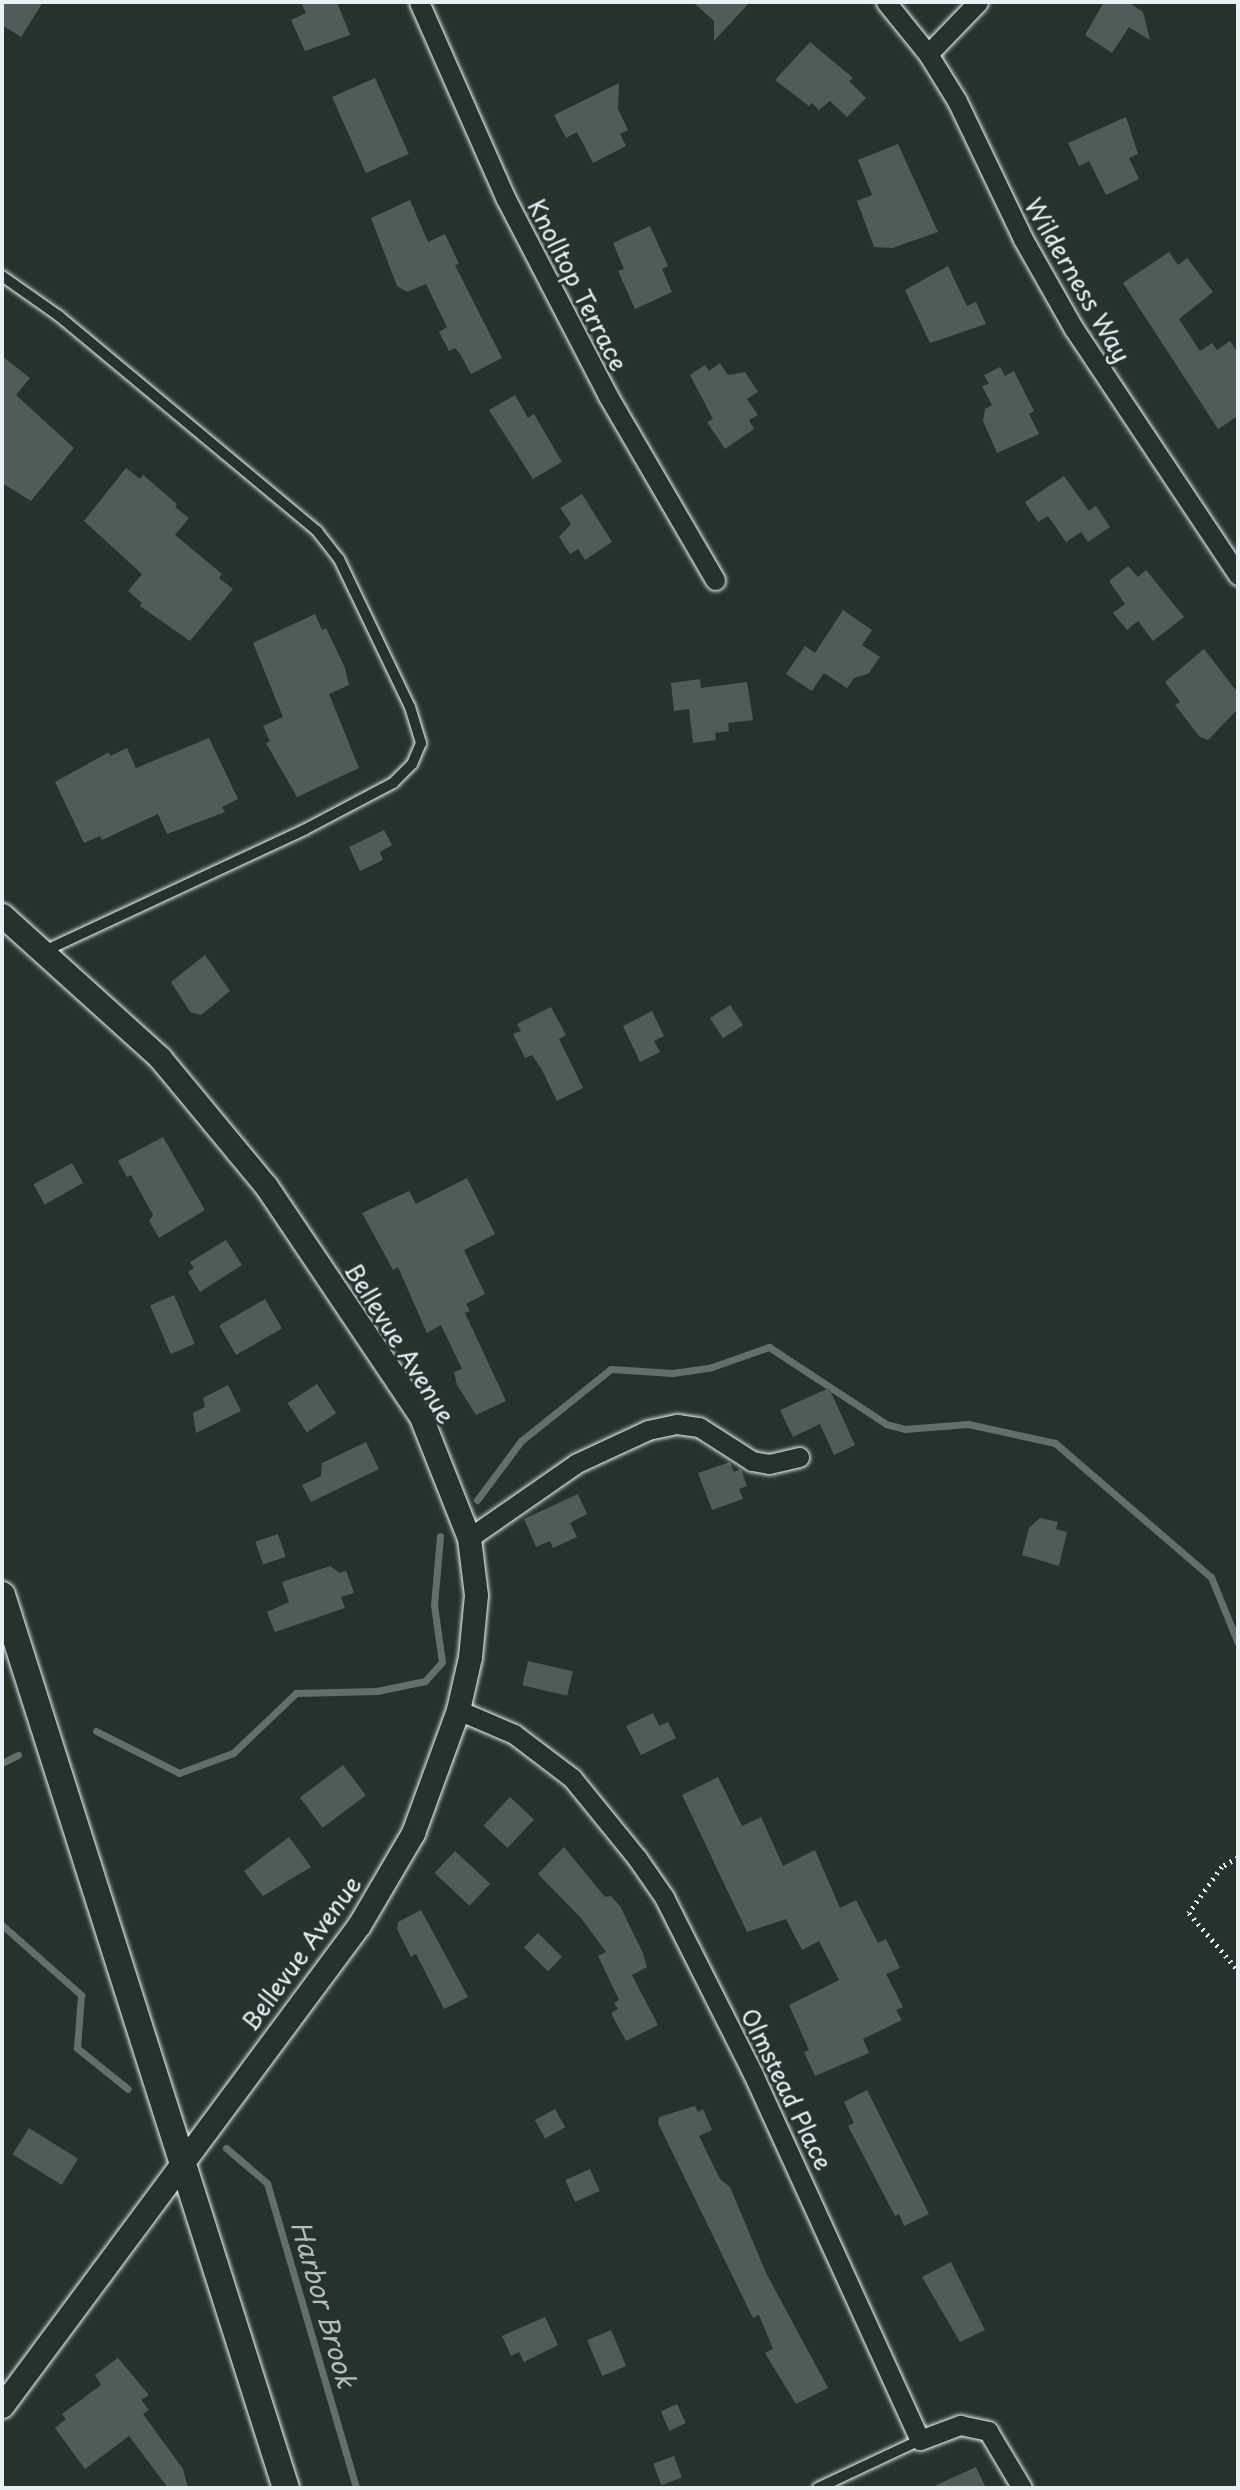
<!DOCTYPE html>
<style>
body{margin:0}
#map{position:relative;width:1240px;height:2490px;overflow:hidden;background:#26332d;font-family:"Playpen Sans",sans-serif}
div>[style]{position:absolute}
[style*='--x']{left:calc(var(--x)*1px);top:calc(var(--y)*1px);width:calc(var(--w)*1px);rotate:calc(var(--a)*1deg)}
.stream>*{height:7px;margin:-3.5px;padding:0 3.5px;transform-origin:3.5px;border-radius:3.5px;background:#636f6d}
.building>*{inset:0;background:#505c59;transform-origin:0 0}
.path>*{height:4.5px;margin-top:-2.25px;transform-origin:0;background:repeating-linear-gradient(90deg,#e8f1f8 0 2px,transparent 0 7px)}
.roads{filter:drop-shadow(0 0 2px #e8f1f8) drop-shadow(0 0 2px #e8f1f8)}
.service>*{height:10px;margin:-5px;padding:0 5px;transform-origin:5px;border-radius:5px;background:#26332d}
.minor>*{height:19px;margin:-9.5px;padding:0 9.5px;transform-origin:9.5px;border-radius:9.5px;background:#26332d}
.tertiary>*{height:23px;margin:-11.5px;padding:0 11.5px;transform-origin:11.5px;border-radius:11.5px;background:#26332d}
.secondary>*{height:26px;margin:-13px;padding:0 13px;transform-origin:13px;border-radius:13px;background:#26332d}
span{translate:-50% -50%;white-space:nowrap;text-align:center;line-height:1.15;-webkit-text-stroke:6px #26332d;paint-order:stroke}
.street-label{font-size:24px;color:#e8f1f8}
.water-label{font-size:26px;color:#b3bdc0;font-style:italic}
.frame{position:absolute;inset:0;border:4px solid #e8f1f8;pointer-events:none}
</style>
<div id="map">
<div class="stream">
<div style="--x:477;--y:1500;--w:74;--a:-53.3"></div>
<div style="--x:521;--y:1441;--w:115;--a:-38.7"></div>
<div style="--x:611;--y:1369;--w:61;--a:3.8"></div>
<div style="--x:672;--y:1373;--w:37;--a:-8"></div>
<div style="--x:709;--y:1368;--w:64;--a:-19.3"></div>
<div style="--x:769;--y:1347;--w:140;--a:33.3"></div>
<div style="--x:886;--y:1424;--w:20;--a:15"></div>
<div style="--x:905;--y:1429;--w:63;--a:-4.5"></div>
<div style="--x:968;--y:1424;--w:89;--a:12.3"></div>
<div style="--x:1055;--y:1443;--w:206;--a:40.7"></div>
<div style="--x:1211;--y:1577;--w:71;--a:67.8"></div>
<div style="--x:96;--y:1731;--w:93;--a:26.8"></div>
<div style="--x:179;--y:1773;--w:58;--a:-20.3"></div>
<div style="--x:233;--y:1753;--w:87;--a:-43.6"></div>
<div style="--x:296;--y:1693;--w:81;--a:-1.4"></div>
<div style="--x:377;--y:1691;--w:49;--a:-11.8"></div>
<div style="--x:425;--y:1681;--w:25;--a:-48"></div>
<div style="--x:442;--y:1662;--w:58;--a:-98"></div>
<div style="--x:434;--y:1605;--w:69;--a:-85"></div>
<div style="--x:2;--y:1763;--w:18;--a:-27"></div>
<div style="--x:2;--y:1925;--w:106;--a:41.5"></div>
<div style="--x:81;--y:1995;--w:53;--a:94.3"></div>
<div style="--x:77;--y:2048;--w:65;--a:38.8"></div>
<div style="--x:226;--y:2148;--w:54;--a:40.5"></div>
<div style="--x:267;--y:2183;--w:318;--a:73.7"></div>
</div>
<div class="building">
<div style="clip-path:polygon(2px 2px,43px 2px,21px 37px,2px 25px)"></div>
<div style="clip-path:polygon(301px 2px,337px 2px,350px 35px,305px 51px,291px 20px,306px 13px)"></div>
<div style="clip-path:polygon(693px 2px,750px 2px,714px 41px,714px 21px)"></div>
<div style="clip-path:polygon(1104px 2px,1128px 2px,1143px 12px,1150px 40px,1129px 27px,1112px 53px,1085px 35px)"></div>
<div style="clip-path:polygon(810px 42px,853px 78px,849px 81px,866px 98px,847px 117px,830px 101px,819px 110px,812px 103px,809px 106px,775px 80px)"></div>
<div style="left:375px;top:78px;width:83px;height:47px;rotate:66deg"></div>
<div style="clip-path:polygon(619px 83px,618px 109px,628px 130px,620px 134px,626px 146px,593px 163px,577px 132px,566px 138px,554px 115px)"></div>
<div style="clip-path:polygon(1126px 117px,1138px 154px,1129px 158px,1139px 179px,1106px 195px,1089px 161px,1079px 166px,1068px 143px)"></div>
<div style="clip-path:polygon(898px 144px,938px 232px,892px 248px,874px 247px,857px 201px,872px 195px,858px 160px)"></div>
<div style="clip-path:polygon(410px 200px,428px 242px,445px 234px,459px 264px,455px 265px,502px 358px,471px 374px,460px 354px,455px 348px,449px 351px,439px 332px,447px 327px,426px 284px,407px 292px,397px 286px,371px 218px)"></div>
<div style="clip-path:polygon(650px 226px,668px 266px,662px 269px,672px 292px,635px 309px,618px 271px,624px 269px,613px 243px)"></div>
<div style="clip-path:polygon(1169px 252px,1178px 265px,1187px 258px,1213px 292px,1179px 319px,1200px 351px,1212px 343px,1217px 350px,1230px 341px,1238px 353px,1238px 416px,1218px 429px,1123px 283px)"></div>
<div style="clip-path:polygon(948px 266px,967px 306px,976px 302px,986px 324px,930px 343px,905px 290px)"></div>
<div style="clip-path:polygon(2px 356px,30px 378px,16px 395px,74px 448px,31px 501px,2px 483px)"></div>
<div style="clip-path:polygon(720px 363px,728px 375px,745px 372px,758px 392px,747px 399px,758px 415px,749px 420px,754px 429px,725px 449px,707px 422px,713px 419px,690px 375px,705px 365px,709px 371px)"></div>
<div style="clip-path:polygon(1000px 367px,1005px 376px,1014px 371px,1034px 411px,1029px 414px,1039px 434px,997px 453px,983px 421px,985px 409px,992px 405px,982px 386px,989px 384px,984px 375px)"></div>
<div style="clip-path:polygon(515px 395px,528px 418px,534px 414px,562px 462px,533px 479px,489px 410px)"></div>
<div style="clip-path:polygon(126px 468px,140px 479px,143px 475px,177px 504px,175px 507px,189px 518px,175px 535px,222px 574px,219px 578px,233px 589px,190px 641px,140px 606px,142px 603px,128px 591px,142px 574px,84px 521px)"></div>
<div style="clip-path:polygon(1064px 476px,1089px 511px,1096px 506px,1110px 527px,1088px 542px,1081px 532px,1066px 542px,1048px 516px,1038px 522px,1025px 502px)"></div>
<div style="clip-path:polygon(582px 494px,612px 542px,585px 560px,578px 549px,570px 554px,559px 537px,571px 524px,560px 508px)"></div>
<div style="clip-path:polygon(1128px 566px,1138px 577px,1146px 570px,1184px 617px,1153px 641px,1138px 621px,1127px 630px,1113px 613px,1125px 604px,1109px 581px)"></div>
<div style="clip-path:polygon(843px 610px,872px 630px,862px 645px,880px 657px,868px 674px,854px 678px,847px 688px,824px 673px,812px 691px,786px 674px,805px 646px,815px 653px)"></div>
<div style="clip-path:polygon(315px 614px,322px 630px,326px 628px,345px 668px,349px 685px,329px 694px,359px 768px,297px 797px,266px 743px,270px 741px,263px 726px,283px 717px,253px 643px)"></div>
<div style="clip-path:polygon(1204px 649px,1238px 693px,1238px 709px,1208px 740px,1200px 737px,1175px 705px,1180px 702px,1165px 682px)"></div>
<div style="clip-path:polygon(700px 679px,701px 688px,747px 682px,753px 720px,728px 723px,729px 731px,715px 733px,716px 740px,693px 743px,689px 709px,674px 711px,671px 683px)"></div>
<div style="clip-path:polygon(209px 738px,238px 799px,222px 807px,225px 812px,167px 834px,158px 814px,102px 840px,100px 836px,84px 843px,55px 782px,109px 752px,110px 756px,127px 748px,136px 768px)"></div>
<div style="clip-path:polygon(384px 830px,392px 845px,380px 852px,383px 860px,360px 871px,349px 847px)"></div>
<div style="clip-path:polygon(205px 955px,230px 991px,201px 1015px,190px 1012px,171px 982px)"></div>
<div style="left:730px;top:1005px;width:24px;height:24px;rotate:57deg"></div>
<div style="clip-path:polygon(551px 1007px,566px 1035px,559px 1039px,583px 1088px,557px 1101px,542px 1070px,532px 1055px,525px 1058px,513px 1034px,521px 1031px,517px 1024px)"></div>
<div style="clip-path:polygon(652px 1011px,664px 1036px,654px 1041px,660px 1052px,640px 1062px,623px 1026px)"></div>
<div style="clip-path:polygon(163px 1137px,205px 1210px,159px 1238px,149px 1221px,153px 1215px,131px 1175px,127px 1177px,118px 1161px)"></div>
<div style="left:72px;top:1163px;width:23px;height:44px;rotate:61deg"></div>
<div style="clip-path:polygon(467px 1178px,495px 1234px,464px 1250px,485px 1294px,466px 1304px,470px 1311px,465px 1313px,506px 1401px,476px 1415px,457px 1385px,454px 1372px,462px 1369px,441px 1325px,427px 1333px,398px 1267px,393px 1270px,362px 1213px,409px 1191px,416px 1204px)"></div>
<div style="clip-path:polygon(226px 1240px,242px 1265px,200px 1292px,188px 1272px,194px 1268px,190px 1262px)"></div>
<div style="left:174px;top:1295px;width:53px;height:26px;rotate:67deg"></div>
<div style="left:265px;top:1299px;width:34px;height:53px;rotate:60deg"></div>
<div style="left:317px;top:1384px;width:35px;height:35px;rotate:57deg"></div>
<div style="clip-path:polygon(228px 1385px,241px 1411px,196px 1433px,193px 1413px,205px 1407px,203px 1398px)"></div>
<div style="clip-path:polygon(829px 1388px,855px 1445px,834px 1455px,820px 1424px,793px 1437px,780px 1410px)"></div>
<div style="clip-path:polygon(366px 1442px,379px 1469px,311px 1502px,302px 1485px,321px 1476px,322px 1463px)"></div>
<div style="clip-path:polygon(730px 1462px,734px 1472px,741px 1469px,747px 1486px,739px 1489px,743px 1499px,712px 1510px,698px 1473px)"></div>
<div style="clip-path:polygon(578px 1494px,587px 1514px,570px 1523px,577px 1537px,553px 1548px,550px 1541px,536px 1547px,524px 1519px)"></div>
<div style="clip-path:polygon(1040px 1518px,1058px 1522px,1056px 1529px,1067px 1532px,1059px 1566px,1022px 1555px,1029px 1528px)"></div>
<div style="left:278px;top:1534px;width:24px;height:24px;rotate:71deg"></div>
<div style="clip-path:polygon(330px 1566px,340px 1573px,346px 1571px,354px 1593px,341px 1597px,345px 1608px,275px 1632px,267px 1612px,289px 1602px,282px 1582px)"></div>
<div style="left:528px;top:1661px;width:46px;height:25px;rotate:13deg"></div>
<div style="clip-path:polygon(653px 1713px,659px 1726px,668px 1722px,676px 1738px,641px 1755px,626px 1726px)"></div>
<div style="left:343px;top:1765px;width:38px;height:54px;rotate:53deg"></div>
<div style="clip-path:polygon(718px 1777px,742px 1826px,761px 1817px,783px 1866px,815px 1850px,840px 1908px,856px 1900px,878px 1943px,886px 1939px,900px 1968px,886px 1974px,903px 2007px,896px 2010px,902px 2020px,863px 2039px,869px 2053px,815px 2076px,804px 2052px,809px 2050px,789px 2005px,839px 1980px,819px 1941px,802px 1950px,786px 1919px,747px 1932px,682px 1795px)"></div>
<div style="left:510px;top:1797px;width:33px;height:39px;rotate:43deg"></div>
<div style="clip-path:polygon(289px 1837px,311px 1867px,263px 1896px,244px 1871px)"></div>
<div style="clip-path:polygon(564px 1847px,605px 1897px,611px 1896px,620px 1906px,643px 1953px,647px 1967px,632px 1975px,658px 2025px,626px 2041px,611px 2013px,618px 2009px,614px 2003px,619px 2000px,598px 1956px,606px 1952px,581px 1918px,538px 1874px)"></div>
<div style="left:455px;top:1851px;width:48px;height:30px;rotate:43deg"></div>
<div style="clip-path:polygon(421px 1910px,468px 1997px,444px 2009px,416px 1954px,411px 1957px,397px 1929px,398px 1922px)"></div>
<div style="left:538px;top:1933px;width:34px;height:20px;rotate:45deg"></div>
<div style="clip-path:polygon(867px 2090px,929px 2214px,904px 2226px,899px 2214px,895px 2216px,848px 2126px,854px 2123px,844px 2102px)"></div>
<div style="clip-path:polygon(695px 2106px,698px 2112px,703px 2109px,712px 2130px,699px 2136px,720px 2179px,730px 2187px,766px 2273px,828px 2388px,796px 2404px,765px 2353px,773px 2349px,759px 2315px,753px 2318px,658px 2123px,659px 2117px)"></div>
<div style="left:555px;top:2109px;width:21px;height:23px;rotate:61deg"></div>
<div style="left:29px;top:2128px;width:58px;height:31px;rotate:32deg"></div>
<div style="left:590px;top:2169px;width:24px;height:27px;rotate:66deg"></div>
<div style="clip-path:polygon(951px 2262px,985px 2330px,960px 2342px,922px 2277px)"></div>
<div style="clip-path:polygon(545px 2317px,558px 2345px,524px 2362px,519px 2352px,511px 2356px,502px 2336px)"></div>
<div style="left:611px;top:2330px;width:39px;height:26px;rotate:67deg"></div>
<div style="clip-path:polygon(118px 2358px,149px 2395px,141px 2400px,149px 2410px,143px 2414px,183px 2469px,188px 2488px,168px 2488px,129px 2436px,85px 2469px,55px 2428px,66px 2419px,62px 2414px,101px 2385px,95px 2375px)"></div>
<div style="left:677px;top:2404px;width:21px;height:18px;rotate:65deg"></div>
<div style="left:674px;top:2456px;width:23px;height:22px;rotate:70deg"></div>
<div style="clip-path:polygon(976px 2467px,986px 2488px,930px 2488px)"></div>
</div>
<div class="path">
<div style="--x:1238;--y:1858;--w:18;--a:151"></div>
<div style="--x:1222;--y:1867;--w:57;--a:125.7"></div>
<div style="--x:1189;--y:1913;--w:75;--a:49.3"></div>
</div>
<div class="roads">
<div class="service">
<div style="--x:2;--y:276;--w:70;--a:35.1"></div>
<div style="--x:59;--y:316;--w:336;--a:39.8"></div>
<div style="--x:317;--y:531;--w:36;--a:52"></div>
<div style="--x:339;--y:559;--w:164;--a:64.4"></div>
<div style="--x:410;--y:707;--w:38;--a:73"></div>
<div style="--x:421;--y:743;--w:23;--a:113"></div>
<div style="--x:412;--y:764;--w:27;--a:135"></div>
<div style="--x:393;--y:783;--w:101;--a:152.2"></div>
<div style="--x:304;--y:830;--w:287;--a:155"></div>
<div style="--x:818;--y:2488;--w:113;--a:-25.2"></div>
</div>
<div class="minor">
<div style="--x:419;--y:2;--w:215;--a:66.2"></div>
<div style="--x:506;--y:199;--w:222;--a:62.6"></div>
<div style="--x:608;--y:396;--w:213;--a:59.8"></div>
<div style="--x:886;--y:2;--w:67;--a:51.1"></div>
<div style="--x:928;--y:54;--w:55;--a:58.3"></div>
<div style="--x:957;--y:101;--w:153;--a:64.4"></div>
<div style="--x:1023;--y:239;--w:103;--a:60.5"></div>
<div style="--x:1074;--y:329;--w:296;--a:56.3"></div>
<div style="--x:928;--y:54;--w:72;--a:-46.1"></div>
<div style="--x:469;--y:1538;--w:131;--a:-34.8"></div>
<div style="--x:577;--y:1463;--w:78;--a:-24.9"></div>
<div style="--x:648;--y:1430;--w:30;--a:-12"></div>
<div style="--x:677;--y:1424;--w:22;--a:8"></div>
<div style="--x:699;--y:1427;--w:63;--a:32.7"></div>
<div style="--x:752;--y:1461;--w:17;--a:10"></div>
<div style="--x:769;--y:1464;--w:31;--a:-13"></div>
<div style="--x:458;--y:1710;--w:61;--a:23.2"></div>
<div style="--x:514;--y:1734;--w:73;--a:37.2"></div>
<div style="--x:572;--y:1778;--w:103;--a:50.9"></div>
<div style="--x:637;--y:1858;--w:47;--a:55.3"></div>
<div style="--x:664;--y:1897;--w:198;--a:63.3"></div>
<div style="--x:753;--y:2074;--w:402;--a:65.5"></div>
<div style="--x:920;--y:2440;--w:43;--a:-20.6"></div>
<div style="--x:960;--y:2425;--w:29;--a:12"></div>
<div style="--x:988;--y:2431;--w:66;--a:59.2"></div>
</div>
<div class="tertiary">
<div style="--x:2;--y:915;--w:213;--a:42.1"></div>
<div style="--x:160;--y:1058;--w:166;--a:50.4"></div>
<div style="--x:266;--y:1186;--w:278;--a:56.1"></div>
<div style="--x:421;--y:1417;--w:130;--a:68.4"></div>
<div style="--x:469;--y:1538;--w:57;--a:83"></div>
<div style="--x:476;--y:1595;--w:62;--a:95.5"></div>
<div style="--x:470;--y:1657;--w:54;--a:102.8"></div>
<div style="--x:458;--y:1710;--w:131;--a:110.1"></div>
<div style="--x:413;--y:1833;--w:107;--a:120.4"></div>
<div style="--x:359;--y:1925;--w:599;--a:126.58"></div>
</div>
<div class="secondary">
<div style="--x:2;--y:1595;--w:937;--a:72.36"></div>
</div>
</div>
<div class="street-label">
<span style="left:1078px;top:280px;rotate:60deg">Wilderness Way</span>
<span style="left:578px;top:285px;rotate:63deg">Knolltop Terrace</span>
<span style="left:400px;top:1343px;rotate:58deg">Bellevue Avenue</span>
<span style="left:301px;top:1953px;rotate:-54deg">Bellevue Avenue</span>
<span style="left:787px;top:2089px;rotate:64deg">Olmstead Place</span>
</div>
<div class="water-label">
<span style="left:324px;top:2304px;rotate:74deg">Harbor Brook</span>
</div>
<div class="frame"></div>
</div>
